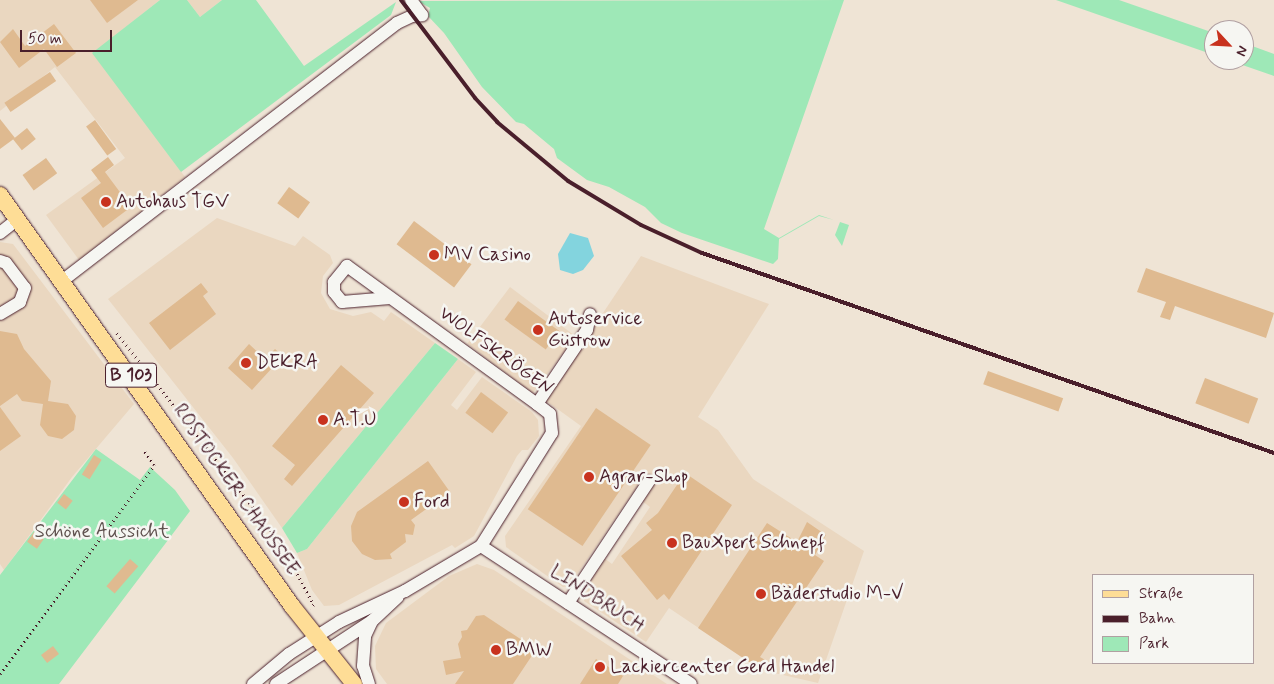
<!DOCTYPE html>
<meta charset="utf-8">
<style>
body{margin:0}
#map{position:relative;width:1274px;height:684px;overflow:hidden;background:#efe4d5;font-family:Mynerve,sans-serif}
div>[style]{position:absolute}
[style*='--x']{left:calc(var(--x)*1px);top:calc(var(--y)*1px);width:calc(var(--w)*1px);rotate:calc(var(--a)*1deg)}
.built>*{inset:0;background:#ead7c0;transform-origin:0 0}
.green>*{inset:0;background:#9ee8b7}
.water>*{inset:0;background:#83d4de}
.building>*{inset:0;background:#dfba90;transform-origin:0 0}
.path>*{height:2.5px;margin-top:-1.25px;transform-origin:0;background:repeating-linear-gradient(90deg,#4a1f2b 0 1px,transparent 0 5px)}
.roads{filter:drop-shadow(0 0 1px #4a1f2b) drop-shadow(0 0 1px #4a1f2b)}
.minor>*{height:12px;margin:-6px;padding:0 6px;transform-origin:6px;border-radius:6px;background:#f6f6f2}
.major>*{height:16px;margin:-8px;padding:0 8px;transform-origin:8px;border-radius:8px;background:#fedd96}
.rail>*{height:4px;margin:-2px;padding:0 2px;transform-origin:2px;border-radius:2px;background:#4a1f2b}
.dots>*{width:14px;height:14px;translate:-50% -50%;box-sizing:border-box;border:2px solid #f6f6f2;border-radius:50%}
span{translate:-50% -50%;white-space:nowrap;text-align:center;line-height:1.15;-webkit-text-stroke:5px #f6f6f2;paint-order:stroke}
.shield-label span{padding:1px 4px;background:#f6f6f2;border:1px solid;border-radius:4px;-webkit-text-stroke-width:0}
.shield-label{font-size:18px;color:#4a1f2b;font-weight:700}
.poi-label{font-size:19px;color:#4a1f2b}
.left{translate:0 -50%;text-align:left}
.street-label{font-size:19px;color:#4a1f2b}
.park-label{font-size:19px;color:#5f514e}
.legend{position:absolute;left:1092px;top:574px;width:162px;height:90px;box-sizing:border-box;background:#f6f6f2;border:1px solid #b1a0a2;margin:0;padding:6px 9px;list-style:none;font-size:15px;color:#4a1f2b}
.legend li{display:flex;align-items:center;gap:10px;height:25px}
.legend b{width:25px;border:1px solid #b1a0a2}
.north{position:absolute;left:1204px;top:20px;width:50px;height:50px;box-sizing:border-box;background:#f6f6f2;border:1px solid #b1a0a2;border-radius:50%;rotate:115deg;font-size:14px;font-weight:700;line-height:20px;text-align:center;color:#4a1f2b}
.north::after{content:'';display:block;margin:auto;width:18px;height:22px;background:#c8321e;clip-path:polygon(50% 0,100% 100%,50% 72%,0 100%)}
.scale{position:absolute;left:20px;top:30px;width:92px;height:22px;box-sizing:border-box;border:2px solid #4a1f2b;border-top:0;padding-left:6px;font-size:15px;line-height:18px;white-space:nowrap;color:#4a1f2b;-webkit-text-stroke:4px #f6f6f2;paint-order:stroke}
</style>
<div id="map">
<div class="built">
<div style="clip-path:polygon(0 0,160px 0,93px 53px,185px 177px,79px 260px,46px 215px,125px 158px,55px 67px,0 111px)"></div>
<div style="clip-path:polygon(187px 0,222px 0,200px 17px)"></div>
<div style="clip-path:polygon(217px 218px,295px 246px,303px 236px,330px 255px,333px 263px,323px 276px,321px 293px,330px 309px,353px 316px,371px 312px,384px 321px,391px 312px,435px 343px,282px 528px,233px 458px,108px 299px)"></div>
<div style="clip-path:polygon(0 242px,13px 244px,134px 404px,72px 477px,4px 570px,0 564px)"></div>
<div style="clip-path:polygon(641px 256px,769px 304px,698px 417px,718px 430px,753px 479px,864px 551px,818px 683px,761px 670px,669px 608px,646px 642px,584px 601px,585px 587px,604px 558px,612px 564px,650px 507px,642px 501px,655px 483px,644px 476px,569px 586px,563px 587px,506px 547px,505px 536px,581px 426px,545px 400px)"></div>
<div style="left:510px;top:287px;width:82px;height:71px;rotate:37deg"></div>
<div style="clip-path:polygon(458px 359px,476px 372px,451px 405px,457px 410px,482px 377px,532px 412px,538px 420px,539px 436px,528px 450px,522px 450px,517px 456px,474px 536px,455px 548px,452px 545px,339px 605px,324px 606px,312px 590px,297px 553px,307px 549px)"></div>
<div style="clip-path:polygon(477px 564px,494px 570px,667px 684px,387px 684px,376px 669px,375px 646px,386px 623px,449px 576px)"></div>
</div>
<div class="green">
<div style="clip-path:polygon(160px 0,187px 0,200px 17px,222px 0,256px 0,304px 66px,396px 2px,391px 15px,181px 172px,92px 53px)"></div>
<div style="clip-path:polygon(844px 0,764px 229px,779px 238px,819px 215px,834px 220px,819px 216px,779px 239px,778px 259px,773px 264px,682px 233px,661px 223px,645px 207px,609px 187px,587px 180px,557px 158px,554px 149px,524px 124px,516px 122px,482px 87px,444px 33px,428px 16px,430px 8px,418px 1px)"></div>
<div style="clip-path:polygon(1056px 0,1119px 0,1214px 33px,1214px 55px)"></div>
<div style="clip-path:polygon(1244px 43px,1274px 54px,1274px 76px,1228px 60px,1244px 60px)"></div>
<div style="clip-path:polygon(840px 222px,849px 225px,842px 246px,835px 235px)"></div>
<div style="clip-path:polygon(435px 343px,458px 359px,307px 549px,297px 553px,282px 528px)"></div>
<div style="clip-path:polygon(96px 449px,140px 480px,150px 467px,175px 490px,190px 511px,59px 684px,0 684px,0 575px)"></div>
</div>
<div class="water">
<div style="clip-path:polygon(570px 233px,588px 238px,594px 256px,583px 270px,573px 274px,560px 270px,558px 254px)"></div>
</div>
<div class="building">
<div style="clip-path:polygon(90px 0,138px 0,107px 23px)"></div>
<div style="clip-path:polygon(54px 24px,76px 53px,57px 67px,44px 49px,19px 68px,0 42px,13px 29px,25px 46px)"></div>
<div style="left:50px;top:72px;width:11px;height:55px;rotate:56deg"></div>
<div style="clip-path:polygon(0 119px,15px 138px,0 149px)"></div>
<div style="left:95px;top:120px;width:36px;height:11px;rotate:54deg"></div>
<div style="left:27px;top:128px;width:14px;height:18px;rotate:51deg"></div>
<div style="clip-path:polygon(108px 157px,114px 165px,105px 172px,131px 207px,103px 228px,81px 198px,101px 183px,91px 170px)"></div>
<div style="left:46px;top:158px;width:19px;height:29px;rotate:54deg"></div>
<div style="left:289px;top:187px;width:26px;height:20px;rotate:36deg"></div>
<div style="left:414px;top:221px;width:72px;height:29px;rotate:37deg"></div>
<div style="clip-path:polygon(1146px 268px,1274px 313px,1266px 338px,1175px 306px,1170px 320px,1160px 317px,1166px 302px,1137px 292px)"></div>
<div style="clip-path:polygon(201px 283px,208px 292px,203px 296px,216px 314px,170px 350px,149px 323px)"></div>
<div style="left:518px;top:301px;width:51px;height:23px;rotate:36deg"></div>
<div style="clip-path:polygon(0 331px,17px 334px,24px 349px,51px 381px,48px 401px,68px 404px,76px 416px,74px 430px,62px 439px,48px 436px,40px 425px,43px 404px,22px 401px,17px 394px,0 406px)"></div>
<div style="clip-path:polygon(249px 344px,265px 359px,275px 349px,283px 356px,252px 390px,228px 368px)"></div>
<div style="clip-path:polygon(341px 365px,374px 393px,292px 486px,284px 479px,295px 465px,272px 446px)"></div>
<div style="left:988px;top:371px;width:80px;height:14px;rotate:20deg"></div>
<div style="left:1205px;top:378px;width:57px;height:27px;rotate:21deg"></div>
<div style="left:481px;top:392px;width:34px;height:26px;rotate:37deg"></div>
<div style="clip-path:polygon(0 407px,21px 436px,0 451px)"></div>
<div style="left:596px;top:408px;width:66px;height:122px;rotate:34deg"></div>
<div style="left:94px;top:455px;width:9px;height:23px;rotate:32deg"></div>
<div style="clip-path:polygon(428px 461px,450px 492px,411px 520px,415px 525px,413px 535px,405px 534px,406px 542px,390px 554px,392px 559px,375px 560px,362px 554px,352px 541px,351px 526px,357px 512px)"></div>
<div style="clip-path:polygon(685px 473px,732px 505px,669px 600px,664px 594px,657px 600px,621px 556px,652px 530px,646px 523px,658px 513px)"></div>
<div style="left:64px;top:494px;width:11px;height:11px;rotate:38deg"></div>
<div style="clip-path:polygon(807px 522px,826px 535px,815px 555px,824px 561px,760px 657px,767px 661px,761px 670px,698px 628px,767px 523px,797px 542px)"></div>
<div style="left:34px;top:532px;width:12px;height:12px;rotate:35deg"></div>
<div style="left:130px;top:559px;width:11px;height:36px;rotate:41deg"></div>
<div style="clip-path:polygon(484px 615px,531px 646px,533px 654px,513px 684px,455px 684px,464px 671px,446px 675px,443px 661px,461px 658px,458px 644px,462px 637px,461px 631px,467px 630px,476px 616px)"></div>
<div style="left:53px;top:646px;width:10px;height:15px;rotate:53deg"></div>
<div style="clip-path:polygon(596px 659px,623px 676px,618px 684px,580px 684px)"></div>
</div>
<div class="path">
<div style="--x:117;--y:333;--w:266;--a:52"></div>
<div style="--x:281;--y:543;--w:70;--a:62"></div>
<div style="--x:314;--y:605;--w:5;--a:143"></div>
<div style="--x:0;--y:674;--w:260;--a:-53.6"></div>
<div style="--x:154;--y:465;--w:19;--a:-126"></div>
</div>
<div class="roads">
<div class="minor">
<div style="--x:411;--y:0;--w:19;--a:54"></div>
<div style="--x:0;--y:233;--w:23;--a:-38"></div>
<div style="--x:0;--y:261;--w:6;--a:18"></div>
<div style="--x:6;--y:263;--w:31;--a:53"></div>
<div style="--x:25;--y:288;--w:15;--a:110"></div>
<div style="--x:20;--y:302;--w:23;--a:149"></div>
<div style="--x:62;--y:281;--w:423;--a:-37.6"></div>
<div style="--x:397;--y:23;--w:17;--a:-25"></div>
<div style="--x:412;--y:16;--w:10;--a:-6"></div>
<div style="--x:537;--y:404;--w:89;--a:-56"></div>
<div style="--x:587;--y:330;--w:16;--a:-79"></div>
<div style="--x:481;--y:546;--w:251;--a:33.3"></div>
<div style="--x:568;--y:603;--w:146;--a:-56.4"></div>
<div style="--x:253;--y:684;--w:47;--a:-39.8"></div>
<div style="--x:289;--y:654;--w:59;--a:-32.6"></div>
<div style="--x:339;--y:622;--w:73;--a:-25.2"></div>
<div style="--x:405;--y:591;--w:88;--a:-30.6"></div>
<div style="--x:481;--y:546;--w:133;--a:-57.9"></div>
<div style="--x:552;--y:433;--w:19;--a:-96"></div>
<div style="--x:550;--y:414;--w:16;--a:-142"></div>
<div style="--x:537;--y:404;--w:235;--a:-144"></div>
<div style="--x:347;--y:266;--w:21;--a:129"></div>
<div style="--x:334;--y:282;--w:10;--a:90"></div>
<div style="--x:334;--y:292;--w:13;--a:51"></div>
<div style="--x:342;--y:302;--w:48;--a:-4.8"></div>
<div style="--x:276;--y:684;--w:115;--a:-33.3"></div>
<div style="--x:372;--y:621;--w:35;--a:-43"></div>
<div style="--x:369;--y:684;--w:19;--a:-108"></div>
<div style="--x:363;--y:666;--w:30;--a:-86"></div>
<div style="--x:365;--y:636;--w:17;--a:-65"></div>
</div>
<div class="major">
<div style="--x:0;--y:195;--w:504;--a:54.61"></div>
<div style="--x:292;--y:606;--w:100;--a:51.5"></div>
</div>
</div>
<div class="rail">
<div style="--x:401;--y:0;--w:123;--a:52.9"></div>
<div style="--x:475;--y:98;--w:33;--a:47"></div>
<div style="--x:497;--y:122;--w:92;--a:39.7"></div>
<div style="--x:568;--y:181;--w:85;--a:31.1"></div>
<div style="--x:641;--y:225;--w:67;--a:24.7"></div>
<div style="--x:702;--y:253;--w:606;--a:19.27"></div>
</div>
<div class="dots">
<div style="left:106px;top:202px;background:#c8321e"></div>
<div style="left:434px;top:255px;background:#c8321e"></div>
<div style="left:538px;top:330px;background:#c8321e"></div>
<div style="left:246px;top:363px;background:#c8321e"></div>
<div style="left:323px;top:420px;background:#c8321e"></div>
<div style="left:589px;top:477px;background:#c8321e"></div>
<div style="left:404px;top:502px;background:#c8321e"></div>
<div style="left:672px;top:543px;background:#c8321e"></div>
<div style="left:761px;top:594px;background:#c8321e"></div>
<div style="left:496px;top:650px;background:#c8321e"></div>
<div style="left:600px;top:667px;background:#c8321e"></div>
</div>
<div class="shield-label">
<span style="left:131px;top:375px">B 103</span>
</div>
<div class="poi-label">
<span class="left" style="left:116px;top:202px">Autohaus TGV</span>
<span class="left" style="left:444px;top:255px">MV Casino</span>
<span class="left" style="left:548px;top:330px">Autoservice<br>Güstrow</span>
<span class="left" style="left:256px;top:363px">DEKRA</span>
<span class="left" style="left:333px;top:420px">A.T.U</span>
<span class="left" style="left:599px;top:477px">Agrar-Shop</span>
<span class="left" style="left:414px;top:502px">Ford</span>
<span class="left" style="left:682px;top:543px">BauXpert Schnepf</span>
<span class="left" style="left:771px;top:594px">Bäderstudio M-V</span>
<span class="left" style="left:506px;top:650px">BMW</span>
<span class="left" style="left:610px;top:667px">Lackiercenter Gerd Handel</span>
</div>
<div class="street-label">
<span style="left:496px;top:351px;rotate:36deg">WOLFSKRÖGEN</span>
<span style="left:236px;top:490px;rotate:55deg">ROSTOCKER CHAUSSEE</span>
<span style="left:597px;top:599px;rotate:33deg">LINDBRUCH</span>
</div>
<div class="park-label">
<span style="left:102px;top:532px">Schöne Aussicht</span>
</div>
<ul class="legend">
<li><b style="height:6px;background:#fedd96"></b>Straße</li>
<li><b style="height:6px;background:#4a1f2b"></b>Bahn</li>
<li><b style="height:14px;background:#9ee8b7"></b>Park</li>
</ul>
<div class="north">N</div>
<div class="scale">50 m</div>
</div>
